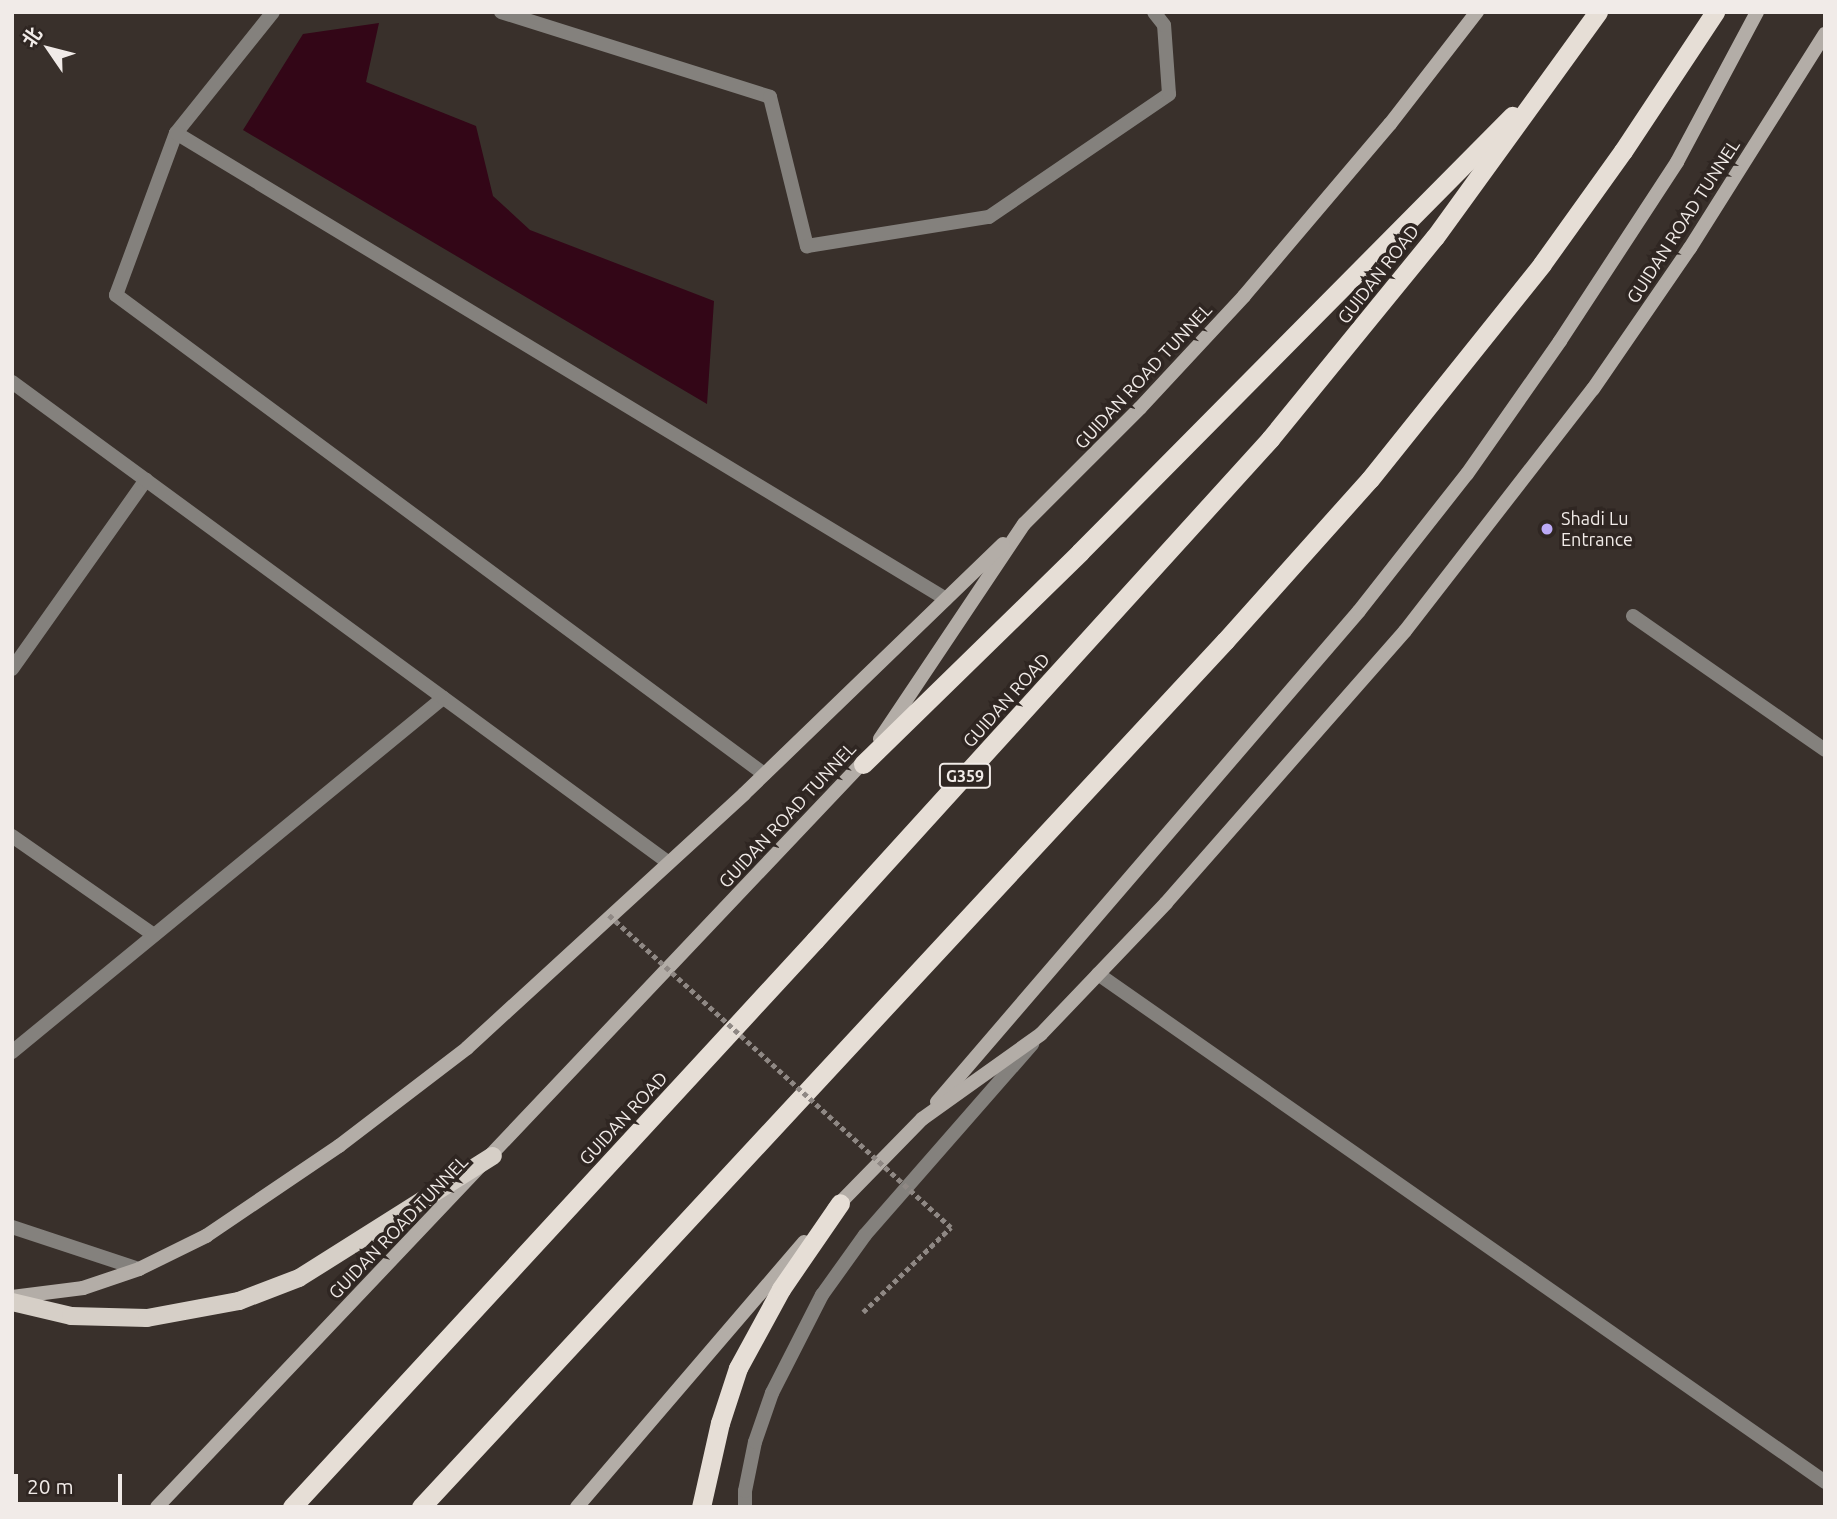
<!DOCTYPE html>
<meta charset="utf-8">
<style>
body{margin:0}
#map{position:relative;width:1837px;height:1519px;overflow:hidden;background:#39302b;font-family:Ubuntu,"Noto Sans SC",sans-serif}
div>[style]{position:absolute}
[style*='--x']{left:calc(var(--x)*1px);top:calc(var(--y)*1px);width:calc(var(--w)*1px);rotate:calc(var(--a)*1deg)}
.water>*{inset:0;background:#330617}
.path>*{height:4.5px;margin-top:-2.25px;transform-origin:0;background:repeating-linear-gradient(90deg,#8f8884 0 5px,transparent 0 8.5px)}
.service>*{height:14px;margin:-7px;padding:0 7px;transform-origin:7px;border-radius:7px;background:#84817d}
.minor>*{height:14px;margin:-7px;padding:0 7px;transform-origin:7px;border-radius:7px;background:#84817d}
.tertiary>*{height:14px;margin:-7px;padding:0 7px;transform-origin:7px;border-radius:7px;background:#84817d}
.secondary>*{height:14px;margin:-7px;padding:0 7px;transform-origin:7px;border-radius:7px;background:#b3ada7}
.primary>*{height:18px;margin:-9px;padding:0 9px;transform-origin:9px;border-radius:9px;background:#d6cfc7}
.trunk>*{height:19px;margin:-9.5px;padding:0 9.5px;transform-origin:9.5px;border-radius:9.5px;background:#e6ded6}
.path-bridge>*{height:4.5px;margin-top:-2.25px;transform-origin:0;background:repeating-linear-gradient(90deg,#8f8884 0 5px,transparent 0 8.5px)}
.dots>*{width:19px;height:19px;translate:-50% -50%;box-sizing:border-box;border:4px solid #2f2622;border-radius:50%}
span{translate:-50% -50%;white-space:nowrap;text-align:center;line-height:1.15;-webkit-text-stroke:7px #2f2622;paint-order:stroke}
.shield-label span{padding:2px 5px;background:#2f2622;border:2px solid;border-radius:5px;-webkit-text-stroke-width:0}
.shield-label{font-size:16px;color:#f1ebe8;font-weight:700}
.street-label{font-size:18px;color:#f1ebe8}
.poi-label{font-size:18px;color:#f1ebe8}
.left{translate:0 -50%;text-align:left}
.frame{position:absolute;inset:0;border:14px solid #f1ebe8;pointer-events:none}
.north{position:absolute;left:14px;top:14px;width:70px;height:70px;-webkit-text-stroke:5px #2f2622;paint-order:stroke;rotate:305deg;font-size:19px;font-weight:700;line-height:28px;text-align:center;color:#f1ebe8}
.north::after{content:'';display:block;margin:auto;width:24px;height:32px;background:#f1ebe8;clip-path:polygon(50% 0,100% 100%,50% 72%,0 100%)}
.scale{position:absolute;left:14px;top:1474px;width:108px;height:32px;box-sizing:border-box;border:4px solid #f1ebe8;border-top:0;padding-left:9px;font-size:21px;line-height:24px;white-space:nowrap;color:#f1ebe8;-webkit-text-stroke:5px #2f2622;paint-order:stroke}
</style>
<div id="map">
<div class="water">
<div style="clip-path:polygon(379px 23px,366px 82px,476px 126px,493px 196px,530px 230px,714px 301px,707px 404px,243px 130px,303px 34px)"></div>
</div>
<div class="path">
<div style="--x:863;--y:1312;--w:122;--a:-44"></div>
</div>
<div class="service">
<div style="--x:1633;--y:616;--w:234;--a:34.9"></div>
<div style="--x:12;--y:669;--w:232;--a:-54.7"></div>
<div style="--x:12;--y:836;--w:173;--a:34.9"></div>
<div style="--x:1098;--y:974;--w:887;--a:34.94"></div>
<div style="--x:12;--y:1052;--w:558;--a:-39.4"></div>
<div style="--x:12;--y:1227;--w:134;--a:18.3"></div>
</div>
<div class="minor">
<div style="--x:273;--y:12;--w:155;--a:128.7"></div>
<div style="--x:176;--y:133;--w:173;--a:110.3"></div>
<div style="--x:116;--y:295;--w:806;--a:36.47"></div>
<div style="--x:501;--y:12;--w:282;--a:17.5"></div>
<div style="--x:770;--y:97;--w:154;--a:76.1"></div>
<div style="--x:807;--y:246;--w:184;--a:-9.1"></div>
<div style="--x:989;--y:217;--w:218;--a:-34.3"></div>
<div style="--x:1169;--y:94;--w:69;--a:-94.1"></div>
<div style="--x:1164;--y:25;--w:16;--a:-128"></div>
<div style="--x:176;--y:133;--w:900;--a:31.18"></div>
<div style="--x:12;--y:382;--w:814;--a:36.21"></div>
</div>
<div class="tertiary">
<div style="--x:745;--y:1507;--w:16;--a:-90"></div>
<div style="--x:745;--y:1491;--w:50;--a:-78.5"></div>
<div style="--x:755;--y:1442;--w:52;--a:-70.9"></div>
<div style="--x:772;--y:1393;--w:110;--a:-63"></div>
<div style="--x:822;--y:1295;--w:74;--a:-54.4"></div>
<div style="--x:865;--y:1235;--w:254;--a:-48.8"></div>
</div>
<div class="secondary">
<div style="--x:880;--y:739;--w:259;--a:-56.2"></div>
<div style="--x:1024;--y:524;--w:164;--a:-45"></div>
<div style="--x:1140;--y:408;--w:153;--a:-47.1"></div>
<div style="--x:1244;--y:296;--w:226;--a:-49.7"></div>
<div style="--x:1390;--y:124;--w:142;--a:-52.2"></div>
<div style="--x:937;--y:1102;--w:647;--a:-49.32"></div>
<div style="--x:1359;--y:611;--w:174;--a:-51.8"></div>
<div style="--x:1467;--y:474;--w:162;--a:-55"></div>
<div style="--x:1560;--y:341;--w:214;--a:-56.8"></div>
<div style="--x:1677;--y:162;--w:170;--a:-61.9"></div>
<div style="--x:834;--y:1209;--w:126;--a:-45.6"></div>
<div style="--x:922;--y:1119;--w:146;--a:-35.5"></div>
<div style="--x:1041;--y:1034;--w:181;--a:-46.3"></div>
<div style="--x:1166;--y:903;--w:362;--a:-48.7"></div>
<div style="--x:1405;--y:631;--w:306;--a:-52.2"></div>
<div style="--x:1593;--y:389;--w:171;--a:-55.5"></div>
<div style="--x:1690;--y:248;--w:253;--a:-57.8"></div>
<div style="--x:12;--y:1297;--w:72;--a:-7.2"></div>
<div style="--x:83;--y:1288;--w:59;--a:-18.7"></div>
<div style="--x:139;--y:1269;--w:75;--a:-26.2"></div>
<div style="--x:206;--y:1236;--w:161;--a:-34.1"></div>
<div style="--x:339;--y:1146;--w:161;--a:-37.4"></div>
<div style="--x:467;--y:1048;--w:376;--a:-42.5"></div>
<div style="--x:744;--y:794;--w:360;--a:-44"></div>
<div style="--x:157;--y:1507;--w:1032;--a:-46.53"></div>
<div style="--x:577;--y:1507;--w:349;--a:-49.4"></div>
</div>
<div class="primary">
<div style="--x:12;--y:1302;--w:61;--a:13.3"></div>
<div style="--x:71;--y:1316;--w:76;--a:1.5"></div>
<div style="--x:147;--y:1318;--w:94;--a:-10.5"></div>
<div style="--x:239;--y:1301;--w:64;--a:-21"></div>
<div style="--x:299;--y:1278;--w:229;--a:-32.2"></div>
</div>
<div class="trunk">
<div style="--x:863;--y:764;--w:303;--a:-44.3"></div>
<div style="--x:1080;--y:552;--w:614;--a:-45.26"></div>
<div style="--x:292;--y:1507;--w:771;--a:-47.31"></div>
<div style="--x:815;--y:940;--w:677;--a:-47.75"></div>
<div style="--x:1270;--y:439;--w:261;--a:-50.8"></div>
<div style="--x:1435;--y:237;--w:278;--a:-54.1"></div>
<div style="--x:421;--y:1507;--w:1182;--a:-47.13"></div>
<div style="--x:1225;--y:641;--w:217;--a:-48.2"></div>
<div style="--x:1370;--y:479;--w:275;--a:-51.3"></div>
<div style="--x:1542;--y:264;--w:139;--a:-54.4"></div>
<div style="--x:1623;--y:151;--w:167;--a:-56.5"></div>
<div style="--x:701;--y:1507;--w:86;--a:-77.3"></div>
<div style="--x:720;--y:1423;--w:58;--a:-71.9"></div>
<div style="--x:738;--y:1368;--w:90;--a:-61.4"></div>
<div style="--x:781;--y:1289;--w:104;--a:-55.5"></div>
</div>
<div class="path-bridge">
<div style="--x:609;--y:915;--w:463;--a:42.4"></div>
</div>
<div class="dots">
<div style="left:1547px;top:529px;background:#bcaaf6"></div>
</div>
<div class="shield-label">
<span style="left:965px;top:776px">G359</span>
</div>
<div class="street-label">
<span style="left:1683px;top:221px;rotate:-57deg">GUIDAN ROAD TUNNEL</span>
<span style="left:1378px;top:274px;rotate:-52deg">GUIDAN ROAD</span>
<span style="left:1143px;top:376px;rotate:-47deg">GUIDAN ROAD TUNNEL</span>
<span style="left:1006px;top:700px;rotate:-48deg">GUIDAN ROAD</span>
<span style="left:787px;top:815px;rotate:-47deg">GUIDAN ROAD TUNNEL</span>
<span style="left:623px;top:1118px;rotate:-47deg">GUIDAN ROAD</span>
<span style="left:398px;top:1227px;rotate:-46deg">GUIDAN ROAD TUNNEL</span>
</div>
<div class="poi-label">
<span class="left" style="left:1561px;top:529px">Shadi Lu<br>Entrance</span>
</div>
<div class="frame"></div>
<div class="north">北</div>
<div class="scale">20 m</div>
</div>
